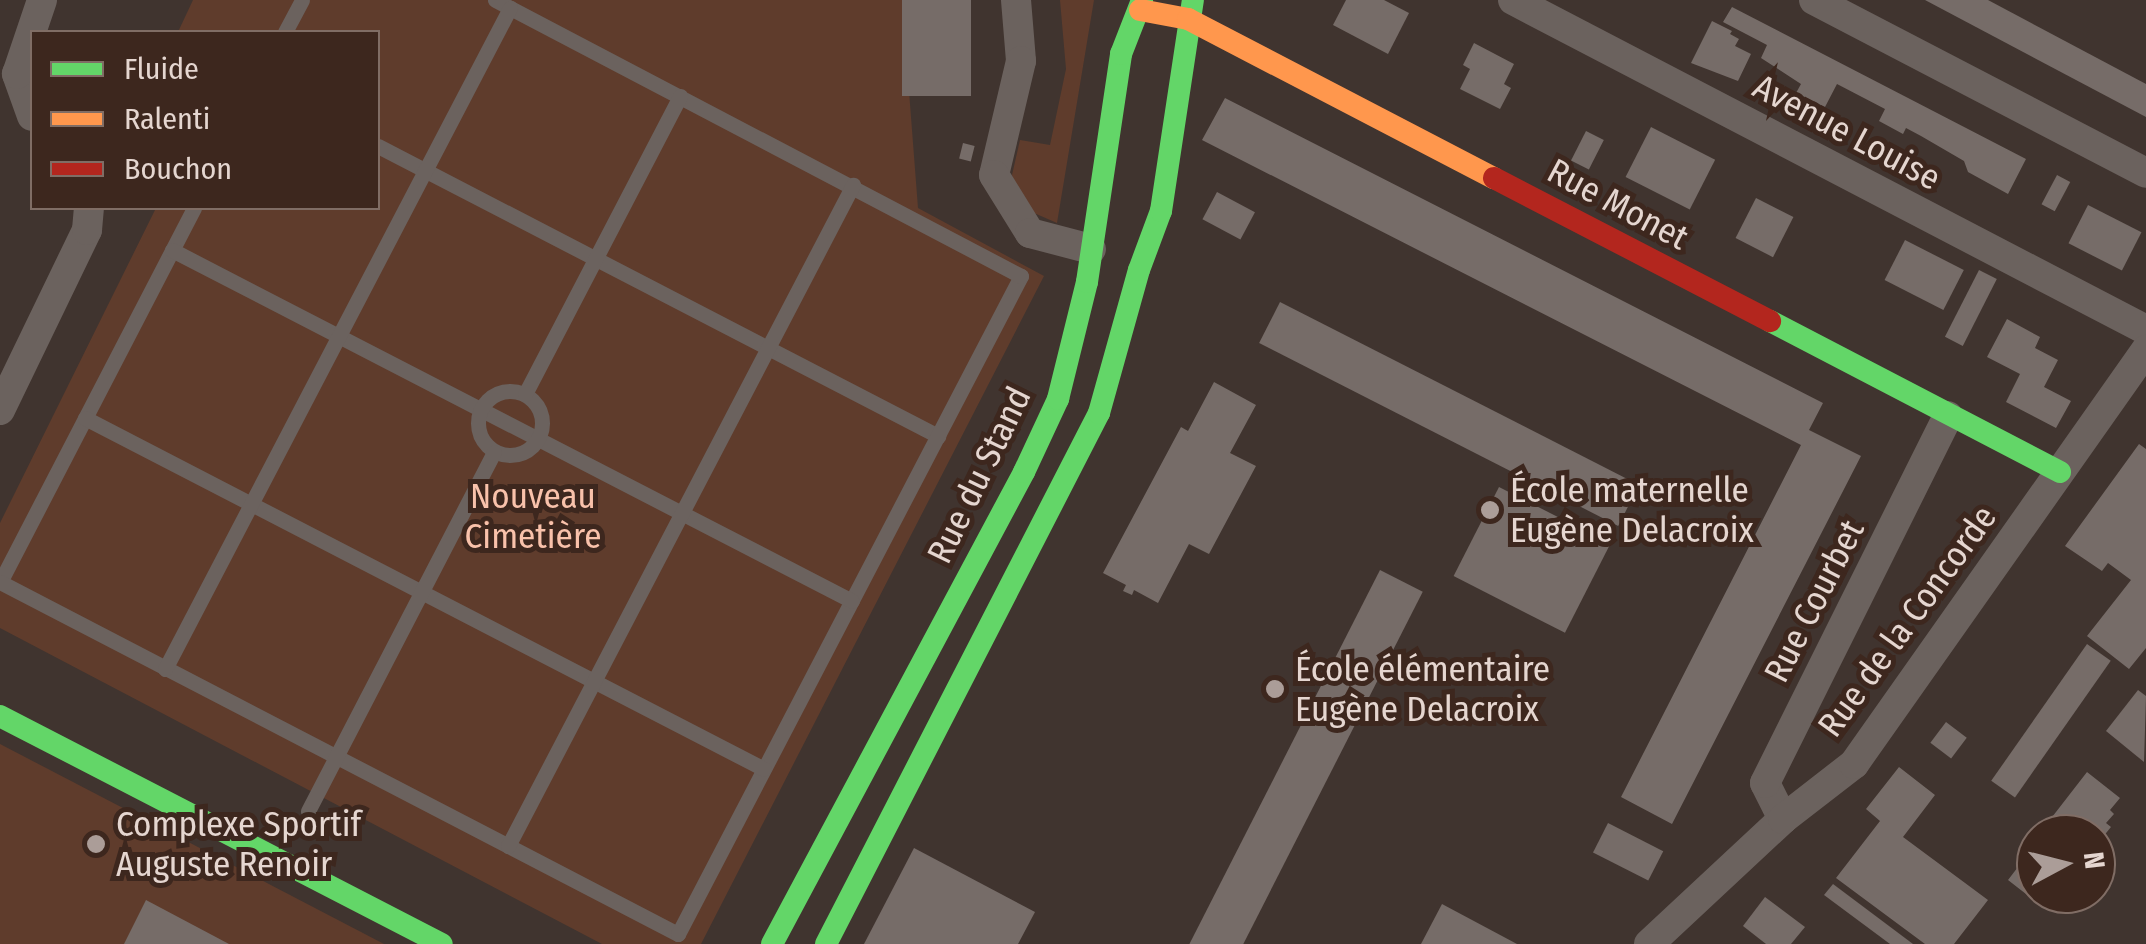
<!DOCTYPE html>
<meta charset="utf-8">
<style>
body{margin:0}
#map{position:relative;width:2146px;height:944px;overflow:hidden;background:#40342f;font-family:"Fira Sans Condensed",sans-serif}
div>[style]{position:absolute}
[style*='--x']{left:calc(var(--x)*1px);top:calc(var(--y)*1px);width:calc(var(--w)*1px);rotate:calc(var(--a)*1deg)}
.green>*{inset:0;background:#5f3c2c}
.building>*{inset:0;background:#766c68;transform-origin:0 0}
.lane>*{height:15px;margin:-7.5px;padding:0 7.5px;transform-origin:7.5px;border-radius:7.5px;background:#6b625e}
.lane>.ring{margin:-7.5px;padding:0;box-sizing:content-box;background:none;border:15px solid #6b625e;border-radius:50%}
.street>*{height:30px;margin:-15px;padding:0 15px;transform-origin:15px;border-radius:15px;background:#6b625e}
.fast>*{height:22px;margin:-11px;padding:0 11px;transform-origin:11px;border-radius:11px;background:#63d668}
.slow>*{height:22px;margin:-11px;padding:0 11px;transform-origin:11px;border-radius:11px;background:#ff974d}
.jam>*{height:22px;margin:-11px;padding:0 11px;transform-origin:11px;border-radius:11px;background:#b3261e}
.dots>*{width:28px;height:28px;translate:-50% -50%;box-sizing:border-box;border:5px solid #3d271e;border-radius:50%}
span{translate:-50% -50%;white-space:nowrap;text-align:center;line-height:1.15;-webkit-text-stroke:10px #3d271e;paint-order:stroke}
.street-label{font-size:35px;color:#e5d6d0}
.poi-label{font-size:35px;color:#e5d6d0}
.left{translate:0 -50%;text-align:left}
.park-label{font-size:35px;color:#f9c2ab}
.legend{position:absolute;left:30px;top:30px;width:350px;height:180px;box-sizing:border-box;background:#3d271e;border:2px solid #806d65;margin:0;padding:12px 18px;list-style:none;font-size:30px;color:#e5d6d0}
.legend li{display:flex;align-items:center;gap:20px;height:50px}
.legend b{width:50px;border:2px solid #806d65}
.north{position:absolute;left:2016px;top:814px;width:100px;height:100px;box-sizing:border-box;background:#3d271e;border:2px solid #806d65;border-radius:50%;rotate:83deg;font-size:28px;font-weight:700;line-height:40px;text-align:center;color:#e5d6d0}
.north::after{content:'';display:block;margin:auto;width:35px;height:45px;background:#ab9d98;clip-path:polygon(50% 0,100% 100%,50% 72%,0 100%)}
</style>
<div id="map">
<div class="green">
<div style="clip-path:polygon(193px 0,902px 0,918px 208px,1044px 276px,701px 944px,602px 944px,0 628px,0 523px,156px 208px,378px 208px,378px 32px,178px 32px)"></div>
<div style="clip-path:polygon(1060px 0,1094px 0,1057px 223px,1034px 213px,1016px 193px,1012px 175px,1020px 140px,1050px 145px,1066px 69px)"></div>
<div style="clip-path:polygon(0 744px,384px 944px,0 944px)"></div>
</div>
<div class="building">
<div style="left:902px;top:0;width:69px;height:96px"></div>
<div style="clip-path:polygon(1346px 0,1384px 0,1409px 13px,1388px 54px,1333px 25px)"></div>
<div style="clip-path:polygon(1925px 0,1988px 0,2146px 84px,2146px 117px)"></div>
<div style="clip-path:polygon(1732px 7px,2026px 159px,2008px 194px,1968px 172px,1964px 161px,1921px 136px,1906px 128px,1903px 134px,1879px 121px,1885px 109px,1837px 84px,1825px 107px,1796px 93px,1801px 84px,1761px 58px,1767px 45px,1723px 22px)"></div>
<div style="clip-path:polygon(1712px 21px,1732px 31px,1730px 34px,1739px 39px,1735px 46px,1751px 54px,1738px 81px,1691px 63px)"></div>
<div style="clip-path:polygon(1474px 43px,1514px 64px,1504px 84px,1511px 88px,1500px 109px,1460px 89px,1470px 69px,1463px 65px)"></div>
<div style="clip-path:polygon(1225px 98px,1823px 403px,1809px 430px,1861px 456px,1672px 824px,1621px 797px,1801px 445px,1202px 140px)"></div>
<div style="left:1651px;top:127px;width:72px;height:56px;rotate:27deg"></div>
<div style="left:1586px;top:131px;width:20px;height:33px;rotate:27deg"></div>
<div style="left:963px;top:143px;width:12px;height:16px;rotate:14deg"></div>
<div style="left:2057px;top:175px;width:15px;height:33px;rotate:28deg"></div>
<div style="left:1217px;top:192px;width:43px;height:31px;rotate:28deg"></div>
<div style="left:1756px;top:198px;width:42px;height:45px;rotate:27deg"></div>
<div style="left:2088px;top:205px;width:60px;height:43px;rotate:27deg"></div>
<div style="left:1905px;top:240px;width:66px;height:45px;rotate:27deg"></div>
<div style="left:1979px;top:270px;width:20px;height:75px;rotate:27deg"></div>
<div style="left:1280px;top:302px;width:403px;height:46px;rotate:27deg"></div>
<div style="clip-path:polygon(2007px 319px,2040px 337px,2035px 348px,2058px 360px,2044px 387px,2071px 401px,2056px 428px,2006px 402px,2020px 374px,1987px 357px)"></div>
<div style="clip-path:polygon(1214px 382px,1256px 405px,1230px 453px,1256px 466px,1209px 554px,1189px 544px,1158px 603px,1134px 590px,1132px 595px,1123px 591px,1126px 585px,1103px 573px,1181px 427px,1188px 431px)"></div>
<div style="clip-path:polygon(2139px 444px,2146px 449px,2146px 648px,2129px 669px,2087px 636px,2131px 580px,2108px 563px,2102px 571px,2065px 546px)"></div>
<div style="left:1499px;top:487px;width:125px;height:100px;rotate:27deg"></div>
<div style="left:1380px;top:570px;width:48px;height:420px;rotate:27deg"></div>
<div style="left:2087px;top:644px;width:29px;height:167px;rotate:35deg"></div>
<div style="clip-path:polygon(2138px 690px,2146px 696px,2144px 762px,2106px 731px)"></div>
<div style="left:1946px;top:722px;width:26px;height:26px;rotate:37deg"></div>
<div style="clip-path:polygon(1899px 767px,1935px 795px,1903px 837px,1988px 900px,1954px 944px,1925px 944px,1836px 878px,1880px 821px,1866px 809px)"></div>
<div style="clip-path:polygon(2087px 772px,2120px 798px,2110px 810px,2114px 814px,2106px 823px,2111px 827px,2102px 838px,2066px 834px,2049px 821px)"></div>
<div style="left:1608px;top:823px;width:62px;height:33px;rotate:27deg"></div>
<div style="clip-path:polygon(914px 848px,1035px 912px,1018px 944px,864px 944px)"></div>
<div style="clip-path:polygon(2031px 850px,2036px 854px,2036px 894px,2055px 894px,2044px 908px,2008px 880px)"></div>
<div style="clip-path:polygon(1833px 884px,1913px 944px,1890px 944px,1824px 895px)"></div>
<div style="clip-path:polygon(1765px 897px,1805px 927px,1791px 944px,1766px 944px,1743px 926px)"></div>
<div style="clip-path:polygon(146px 900px,229px 944px,124px 944px)"></div>
<div style="clip-path:polygon(1442px 904px,1517px 944px,1421px 944px)"></div>
</div>
<div class="lane">
<div style="--x:285;--y:32;--w:36;--a:-62"></div>
<div style="--x:378;--y:146;--w:631;--a:27.38"></div>
<div style="--x:194;--y:208;--w:421;--a:117.4"></div>
<div style="--x:0;--y:582;--w:764;--a:27.44"></div>
<div style="--x:678;--y:934;--w:742;--a:-62.47"></div>
<div style="--x:1021;--y:276;--w:594;--a:-152.31"></div>
<div style="--x:172;--y:250;--w:765;--a:27.3"></div>
<div class="ring" style="left:478px;top:391px;width:49px;height:49px"></div>
<div style="--x:525;--y:394;--w:336;--a:-62.5"></div>
<div style="--x:85;--y:418;--w:764;--a:27.34"></div>
<div style="--x:165;--y:669;--w:746;--a:-62.44"></div>
<div style="--x:308;--y:811;--w:404;--a:-62.6"></div>
<div style="--x:508;--y:846;--w:746;--a:-62.44"></div>
</div>
<div class="street">
<div style="--x:1016;--y:0;--w:61;--a:85.3"></div>
<div style="--x:1021;--y:61;--w:117;--a:103.3"></div>
<div style="--x:994;--y:175;--w:68;--a:58.2"></div>
<div style="--x:1030;--y:233;--w:63;--a:14.7"></div>
<div style="--x:1513;--y:0;--w:714;--a:27.53"></div>
<div style="--x:1814;--y:0;--w:374;--a:27.5"></div>
<div style="--x:32;--y:116;--w:45;--a:-109.7"></div>
<div style="--x:17;--y:74;--w:78;--a:-71.3"></div>
<div style="--x:0;--y:410;--w:200;--a:-64.2"></div>
<div style="--x:87;--y:230;--w:22;--a:-85"></div>
<div style="--x:1783;--y:819;--w:40;--a:-116.6"></div>
<div style="--x:1765;--y:783;--w:410;--a:-63.5"></div>
<div style="--x:1649;--y:944;--w:183;--a:-43"></div>
<div style="--x:1783;--y:819;--w:90;--a:-37.8"></div>
<div style="--x:1854;--y:764;--w:507;--a:-54.8"></div>
</div>
<div class="fast">
<div style="--x:1770;--y:321;--w:327;--a:27.5"></div>
<div style="--x:0;--y:716;--w:497;--a:27.3"></div>
<div style="--x:772;--y:944;--w:535;--a:-61.9"></div>
<div style="--x:1024;--y:472;--w:81;--a:-65"></div>
<div style="--x:1058;--y:399;--w:121;--a:-76.1"></div>
<div style="--x:1087;--y:282;--w:231;--a:-81.5"></div>
<div style="--x:1121;--y:54;--w:58;--a:-68.7"></div>
<div style="--x:826;--y:944;--w:597;--a:-62.79"></div>
<div style="--x:1099;--y:413;--w:148;--a:-74.4"></div>
<div style="--x:1139;--y:270;--w:63;--a:-69.6"></div>
<div style="--x:1161;--y:211;--w:213;--a:-81.4"></div>
</div>
<div class="slow">
<div style="--x:1140;--y:10;--w:49;--a:10.6"></div>
<div style="--x:1188;--y:19;--w:345;--a:27.5"></div>
</div>
<div class="jam">
<div style="--x:1494;--y:178;--w:311;--a:27.4"></div>
</div>
<div class="dots">
<div style="left:1490px;top:510px;background:#ab9d98"></div>
<div style="left:1275px;top:689px;background:#ab9d98"></div>
<div style="left:96px;top:844px;background:#ab9d98"></div>
</div>
<div class="street-label">
<span style="left:1847px;top:132px;rotate:28deg">Avenue Louise</span>
<span style="left:1618px;top:204px;rotate:28deg">Rue Monet</span>
<span style="left:979px;top:475px;rotate:-64deg">Rue du Stand</span>
<span style="left:1814px;top:601px;rotate:-63deg">Rue Courbet</span>
<span style="left:1907px;top:621px;rotate:-54deg">Rue de la Concorde</span>
</div>
<div class="poi-label">
<span class="left" style="left:1510px;top:510px">École maternelle<br>Eugène Delacroix</span>
<span class="left" style="left:1295px;top:689px">École élémentaire<br>Eugène Delacroix</span>
<span class="left" style="left:116px;top:844px">Complexe Sportif<br>Auguste Renoir</span>
</div>
<div class="park-label">
<span style="left:533px;top:516px">Nouveau<br>Cimetière</span>
</div>
<ul class="legend">
<li><b style="height:12px;background:#63d668"></b>Fluide</li>
<li><b style="height:12px;background:#ff974d"></b>Ralenti</li>
<li><b style="height:12px;background:#b3261e"></b>Bouchon</li>
</ul>
<div class="north">N</div>
</div>
